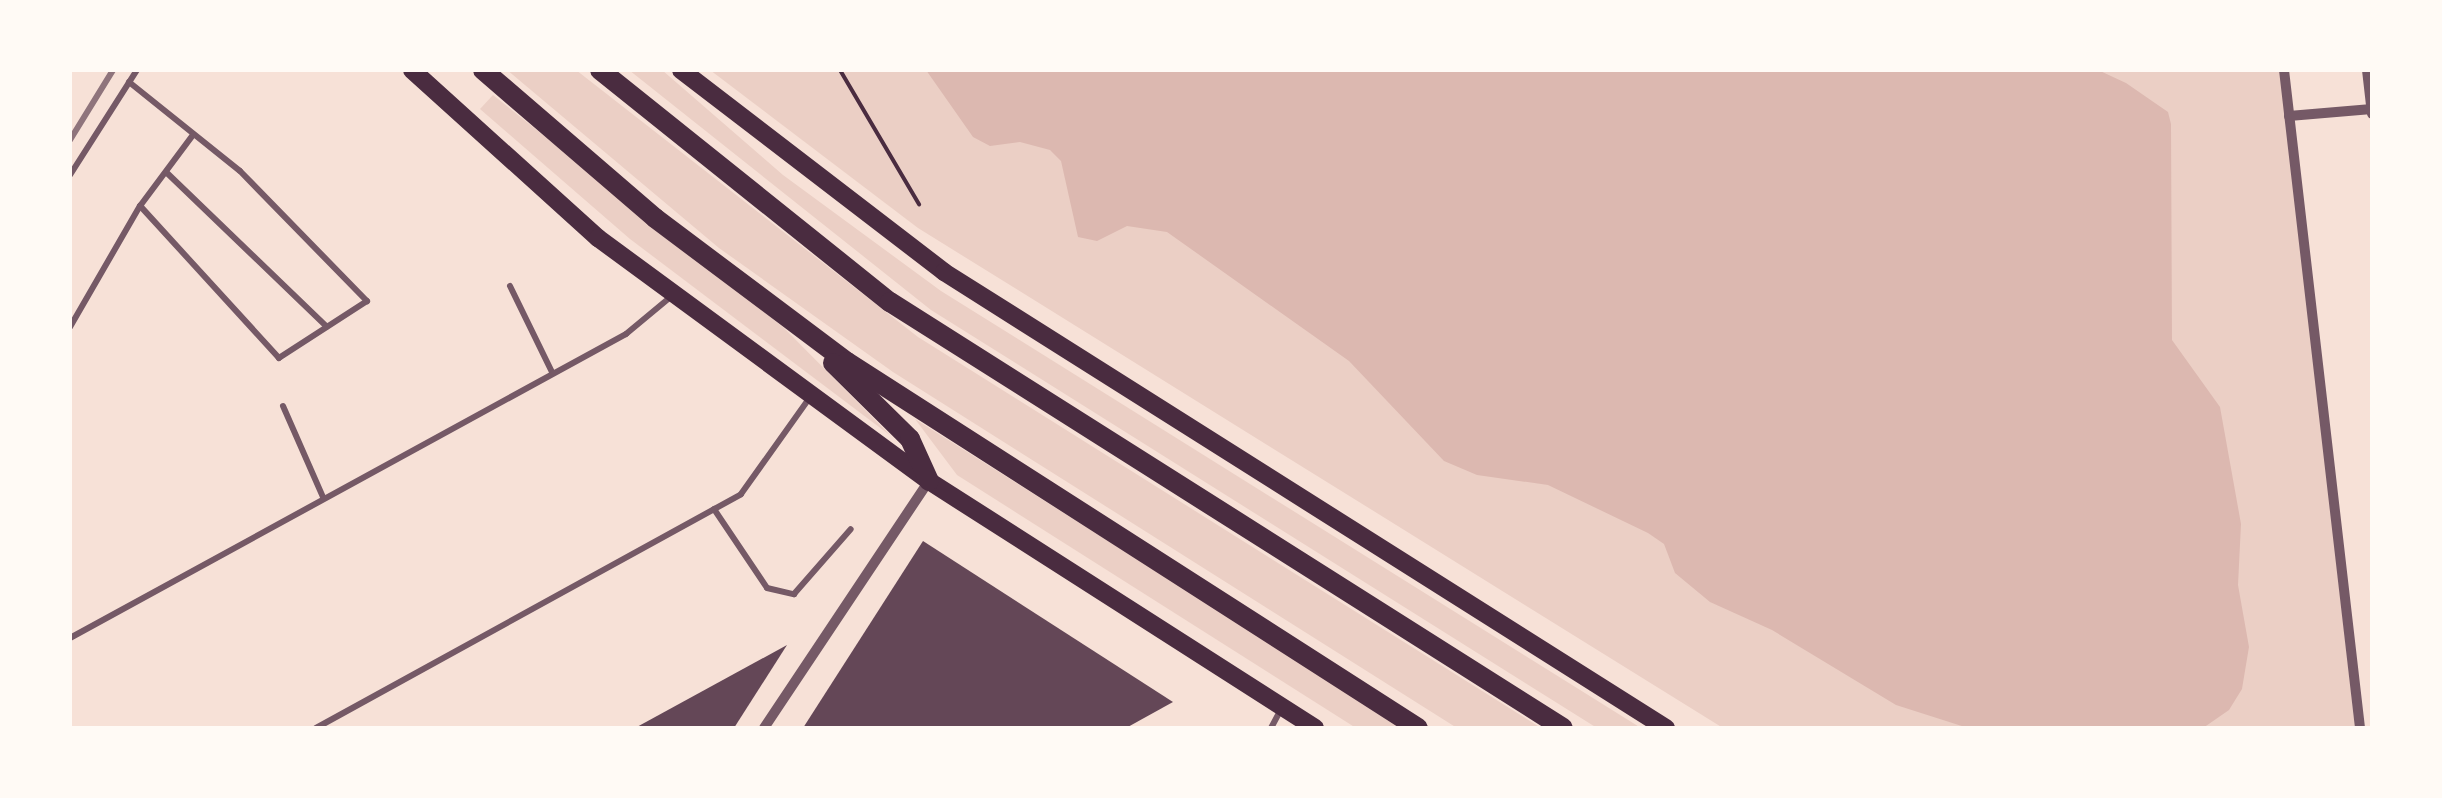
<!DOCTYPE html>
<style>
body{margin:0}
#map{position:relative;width:2442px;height:798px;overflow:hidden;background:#f7e1d7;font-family:"Alegreya Sans",sans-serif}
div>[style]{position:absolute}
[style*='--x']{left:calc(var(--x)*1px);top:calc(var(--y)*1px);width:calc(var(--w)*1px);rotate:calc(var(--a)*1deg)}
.green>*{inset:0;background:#ebcfc5}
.water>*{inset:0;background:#dcb8b0}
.building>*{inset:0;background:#644757}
.path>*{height:4px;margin:-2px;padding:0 2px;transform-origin:2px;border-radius:2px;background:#4a2c40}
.service>*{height:6px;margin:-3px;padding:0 3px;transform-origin:3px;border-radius:3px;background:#755966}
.minor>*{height:10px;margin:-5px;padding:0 5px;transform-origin:5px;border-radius:5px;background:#755966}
.secondary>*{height:18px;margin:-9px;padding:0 9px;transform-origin:9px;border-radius:9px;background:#4a2c40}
.motorway>*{height:20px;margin:-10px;padding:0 10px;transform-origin:10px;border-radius:10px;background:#4a2c40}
.rail>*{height:6px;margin:-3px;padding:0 3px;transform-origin:3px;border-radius:3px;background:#8f747c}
span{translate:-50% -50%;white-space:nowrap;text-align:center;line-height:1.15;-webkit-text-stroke:8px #fffaf5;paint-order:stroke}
.frame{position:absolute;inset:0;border:72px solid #fffaf5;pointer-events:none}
</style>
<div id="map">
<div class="green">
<div style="clip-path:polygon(507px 70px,576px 70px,918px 337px,1541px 728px,1457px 728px,893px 372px,719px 248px)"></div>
<div style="clip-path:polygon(629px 70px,662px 70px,783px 175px,941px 291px,1641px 728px,1597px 728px,931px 310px)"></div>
<div style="clip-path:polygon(710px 70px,2281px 70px,2355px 728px,1723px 728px,918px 228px)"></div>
<div style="clip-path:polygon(493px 95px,784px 328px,891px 436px,630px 239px,480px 109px)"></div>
<div style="clip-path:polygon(915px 419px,1404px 728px,1356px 728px,957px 475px)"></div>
</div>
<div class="water">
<div style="clip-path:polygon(926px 70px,2098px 70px,2126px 83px,2168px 112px,2171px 124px,2172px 340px,2220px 407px,2241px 524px,2238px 585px,2249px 647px,2242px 689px,2229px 710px,2203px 728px,1968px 728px,1896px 705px,1772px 630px,1710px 602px,1675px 573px,1664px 544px,1648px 533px,1548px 485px,1477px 475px,1444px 461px,1349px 361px,1167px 232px,1127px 226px,1097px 241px,1078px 237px,1061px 161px,1050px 150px,1020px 142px,990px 146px,973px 137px)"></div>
</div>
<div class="building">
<div style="clip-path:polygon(923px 541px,1173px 702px,1126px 728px,803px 728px)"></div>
<div style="clip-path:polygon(787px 645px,734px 728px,635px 728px)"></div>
</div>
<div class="path">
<div style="--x:840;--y:70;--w:156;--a:59.5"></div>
</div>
<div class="service">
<div style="--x:129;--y:82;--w:142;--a:38.7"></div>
<div style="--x:240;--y:171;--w:182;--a:45.7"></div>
<div style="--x:367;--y:301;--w:105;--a:147.1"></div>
<div style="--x:279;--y:358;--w:206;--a:-132.4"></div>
<div style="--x:140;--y:206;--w:89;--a:-53.3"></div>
<div style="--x:166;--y:172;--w:223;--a:43.9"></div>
<div style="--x:70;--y:175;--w:125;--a:-57.5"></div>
<div style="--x:510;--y:286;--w:96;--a:64"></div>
<div style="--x:70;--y:327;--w:140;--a:-60"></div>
<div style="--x:283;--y:406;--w:99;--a:66.3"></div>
<div style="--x:714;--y:509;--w:95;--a:56.1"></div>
<div style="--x:767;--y:588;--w:28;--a:13"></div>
<div style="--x:794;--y:594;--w:86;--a:-48.8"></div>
<div style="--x:70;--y:638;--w:634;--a:-28.67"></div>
<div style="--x:626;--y:334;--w:61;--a:-39.7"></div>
<div style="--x:316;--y:728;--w:485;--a:-28.8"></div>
<div style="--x:741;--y:494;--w:120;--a:-54.5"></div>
<div style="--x:1271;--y:728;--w:19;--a:-62"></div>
</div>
<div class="minor">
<div style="--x:2284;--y:70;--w:662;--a:83.41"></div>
<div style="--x:2367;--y:70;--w:44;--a:83.5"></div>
<div style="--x:2289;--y:116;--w:83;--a:-4.8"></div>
<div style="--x:764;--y:728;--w:297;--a:-56.3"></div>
</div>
<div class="secondary">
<div style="--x:412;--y:70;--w:251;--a:42.1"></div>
<div style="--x:598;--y:238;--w:411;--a:36.3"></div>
<div style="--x:929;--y:481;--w:458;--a:32.6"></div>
<div style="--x:681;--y:70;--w:332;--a:37.5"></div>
<div style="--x:944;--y:272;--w:854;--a:32.28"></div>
</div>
<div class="motorway">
<div style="--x:483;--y:70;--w:227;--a:40.7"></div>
<div style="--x:655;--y:218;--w:240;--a:36.9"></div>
<div style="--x:847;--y:362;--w:678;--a:32.66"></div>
<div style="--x:600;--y:70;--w:371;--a:38.7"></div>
<div style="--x:890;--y:302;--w:796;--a:32.33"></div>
<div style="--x:833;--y:363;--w:108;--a:44.6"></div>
<div style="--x:910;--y:439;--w:46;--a:65.7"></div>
</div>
<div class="rail">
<div style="--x:70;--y:140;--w:82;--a:-58.4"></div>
</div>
<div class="frame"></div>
</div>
